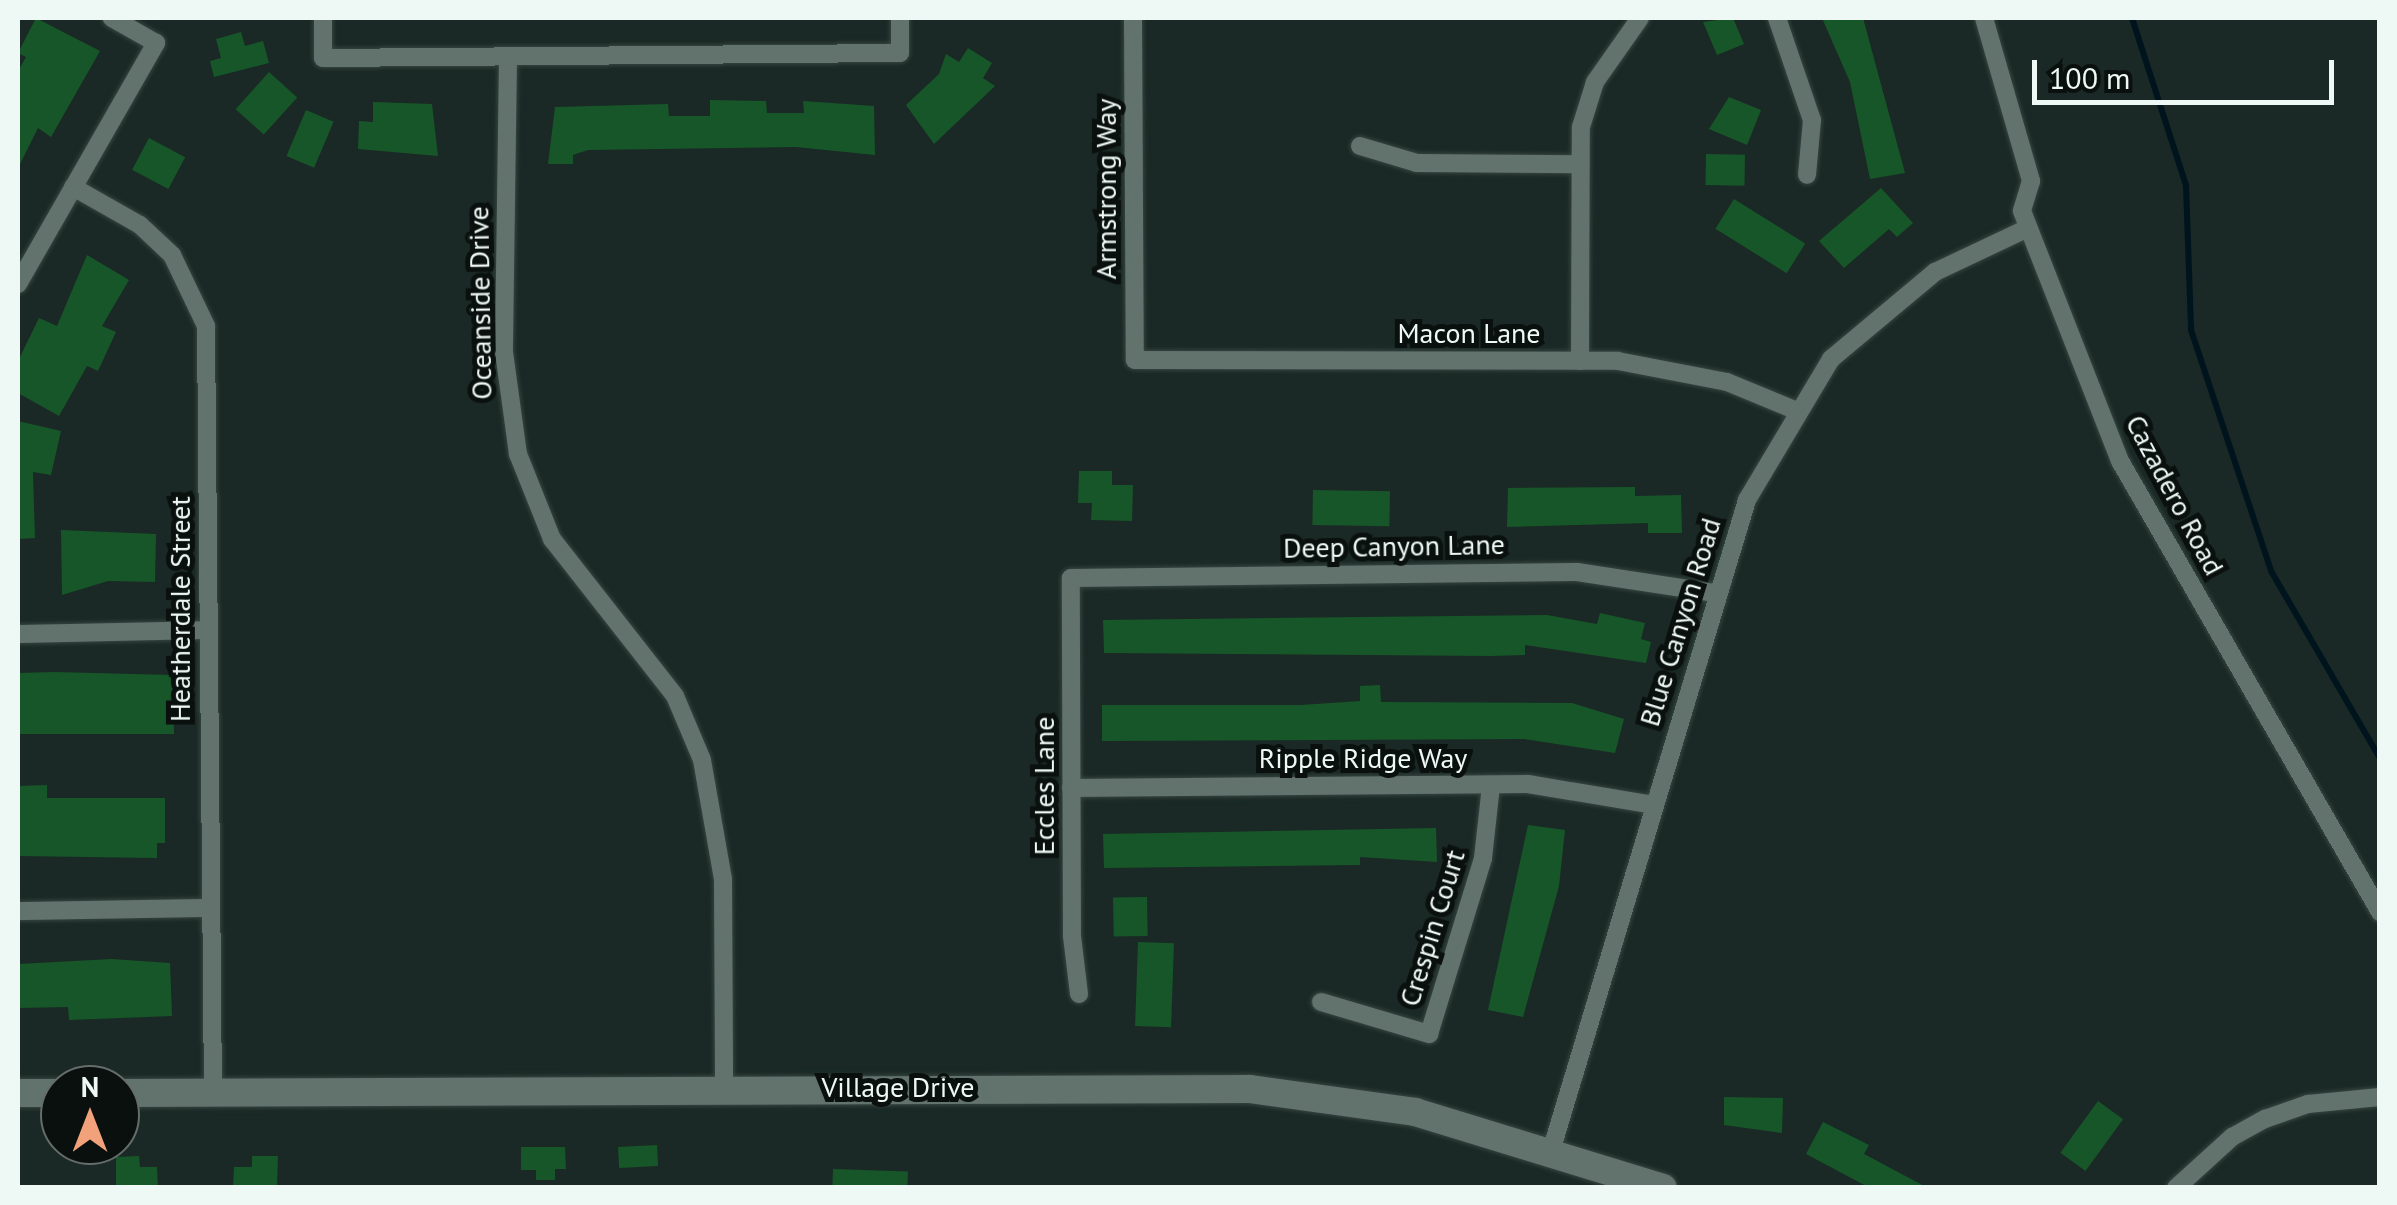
<!DOCTYPE html>
<style>
body{margin:0}
#map{position:relative;width:2397px;height:1205px;overflow:hidden;background:#1a2925;font-family:"PT Sans",sans-serif}
div>[style]{position:absolute}
[style*='--x']{left:calc(var(--x)*1px);top:calc(var(--y)*1px);width:calc(var(--w)*1px);rotate:calc(var(--a)*1deg)}
.stream>*{height:6px;margin:-3px;padding:0 3px;transform-origin:3px;border-radius:3px;background:#00141e}
.building>*{inset:0;background:#175629;transform-origin:0 0}
.roads{filter:drop-shadow(0 0 2px #374541) drop-shadow(0 0 2px #374541)}
.minor>*{height:18px;margin:-9px;padding:0 9px;transform-origin:9px;border-radius:9px;background:#62736e}
.secondary>*{height:28px;margin:-14px;padding:0 14px;transform-origin:14px;border-radius:14px;background:#62736e}
span{translate:-50% -50%;white-space:nowrap;text-align:center;line-height:1.15;-webkit-text-stroke:10px #0a100e;paint-order:stroke}
.street-label{font-size:28px;color:#eef8f5}
.frame{position:absolute;inset:0;border:20px solid #eef8f5;pointer-events:none}
.north{position:absolute;left:40px;top:1065px;width:100px;height:100px;box-sizing:border-box;background:#0a100e;border:2px solid #656d6a;border-radius:50%;rotate:0deg;font-size:28px;font-weight:700;line-height:40px;text-align:center;color:#eef8f5}
.north::after{content:'';display:block;margin:auto;width:35px;height:45px;background:#f1a27b;clip-path:polygon(50% 0,100% 100%,50% 72%,0 100%)}
.scale{position:absolute;left:2032px;top:60px;width:302px;height:45px;box-sizing:border-box;border:5px solid #eef8f5;border-top:0;padding-left:12px;font-size:30px;line-height:35px;white-space:nowrap;color:#eef8f5;-webkit-text-stroke:8px #0a100e;paint-order:stroke}
</style>
<div id="map">
<div class="stream">
<div style="--x:2132;--y:18;--w:176;--a:72.1"></div>
<div style="--x:2186;--y:185;--w:145;--a:88"></div>
<div style="--x:2191;--y:330;--w:254;--a:71.6"></div>
<div style="--x:2271;--y:571;--w:216;--a:59.8"></div>
</div>
<div class="building">
<div style="clip-path:polygon(36px 18px,100px 51px,51px 137px,38px 128px,18px 168px,18px 71px,26px 57px,18px 53px)"></div>
<div style="clip-path:polygon(1733px 18px,1744px 44px,1717px 55px,1703px 22px)"></div>
<div style="clip-path:polygon(1822px 18px,1863px 18px,1905px 173px,1870px 179px,1850px 82px)"></div>
<div style="clip-path:polygon(241px 32px,245px 46px,263px 41px,269px 63px,214px 77px,210px 61px,221px 58px,216px 39px)"></div>
<div style="clip-path:polygon(968px 48px,992px 63px,983px 78px,995px 86px,934px 144px,906px 105px,939px 74px,946px 54px,959px 62px)"></div>
<div style="left:269px;top:72px;width:38px;height:50px;rotate:42deg"></div>
<div style="clip-path:polygon(1729px 97px,1761px 110px,1747px 145px,1709px 129px)"></div>
<div style="clip-path:polygon(710px 100px,766px 101px,767px 113px,804px 113px,803px 101px,874px 106px,875px 155px,796px 147px,588px 150px,573px 155px,573px 164px,548px 164px,555px 107px,668px 104px,669px 116px,710px 116px)"></div>
<div style="clip-path:polygon(373px 102px,432px 104px,438px 156px,358px 149px,359px 121px,373px 122px)"></div>
<div style="left:306px;top:110px;width:30px;height:50px;rotate:23deg"></div>
<div style="left:149px;top:138px;width:41px;height:36px;rotate:28deg"></div>
<div style="left:1706px;top:154px;width:39px;height:31px;rotate:1deg"></div>
<div style="clip-path:polygon(1881px 188px,1913px 223px,1897px 237px,1889px 229px,1844px 268px,1819px 241px)"></div>
<div style="left:1734px;top:199px;width:84px;height:35px;rotate:32deg"></div>
<div style="clip-path:polygon(87px 255px,129px 280px,102px 326px,116px 332px,98px 371px,87px 366px,59px 416px,18px 393px,18px 361px,39px 318px,57px 326px)"></div>
<div style="clip-path:polygon(18px 421px,61px 431px,51px 475px,33px 472px,35px 538px,18px 539px)"></div>
<div style="clip-path:polygon(1079px 471px,1112px 471px,1112px 485px,1133px 485px,1132px 521px,1091px 520px,1092px 503px,1078px 503px)"></div>
<div style="clip-path:polygon(1635px 487px,1635px 496px,1681px 495px,1682px 533px,1648px 533px,1648px 523px,1507px 527px,1508px 488px)"></div>
<div style="left:1313px;top:490px;width:77px;height:35px;rotate:1deg"></div>
<div style="clip-path:polygon(61px 530px,156px 534px,155px 582px,108px 581px,62px 595px)"></div>
<div style="clip-path:polygon(1600px 613px,1645px 623px,1641px 639px,1651px 642px,1646px 663px,1525px 645px,1525px 655px,1491px 656px,1104px 653px,1103px 620px,1547px 615px,1597px 624px)"></div>
<div style="clip-path:polygon(54px 672px,173px 675px,174px 734px,18px 734px,18px 673px)"></div>
<div style="clip-path:polygon(1380px 685px,1381px 702px,1572px 703px,1624px 719px,1615px 753px,1524px 739px,1102px 741px,1102px 705px,1301px 705px,1360px 701px,1360px 686px)"></div>
<div style="clip-path:polygon(47px 785px,47px 798px,165px 798px,165px 843px,157px 843px,157px 858px,18px 856px,18px 786px)"></div>
<div style="clip-path:polygon(1528px 825px,1565px 830px,1559px 886px,1523px 1017px,1488px 1010px)"></div>
<div style="clip-path:polygon(1436px 828px,1437px 862px,1360px 857px,1360px 865px,1104px 868px,1103px 834px)"></div>
<div style="left:1147px;top:897px;width:39px;height:34px;rotate:89deg"></div>
<div style="left:1138px;top:942px;width:36px;height:84px;rotate:2deg"></div>
<div style="clip-path:polygon(112px 959px,170px 963px,172px 1016px,69px 1020px,68px 1007px,18px 1008px,18px 964px)"></div>
<div style="clip-path:polygon(1724px 1097px,1783px 1098px,1782px 1133px,1724px 1125px)"></div>
<div style="left:2098px;top:1101px;width:31px;height:64px;rotate:36deg"></div>
<div style="clip-path:polygon(1823px 1122px,1869px 1145px,1864px 1154px,1928px 1188px,1870px 1188px,1806px 1154px)"></div>
<div style="left:657px;top:1145px;width:21px;height:39px;rotate:87deg"></div>
<div style="clip-path:polygon(521px 1147px,565px 1147px,566px 1169px,555px 1169px,555px 1180px,536px 1180px,536px 1170px,521px 1170px)"></div>
<div style="clip-path:polygon(139px 1156px,140px 1167px,157px 1167px,158px 1188px,116px 1188px,116px 1157px)"></div>
<div style="clip-path:polygon(252px 1156px,278px 1156px,277px 1188px,233px 1188px,234px 1167px,252px 1167px)"></div>
<div style="left:833px;top:1169px;width:75px;height:19px;rotate:2deg"></div>
</div>
<div class="roads">
<div class="minor">
<div style="--x:323;--y:18;--w:40;--a:90"></div>
<div style="--x:323;--y:58;--w:577;--a:-0.5"></div>
<div style="--x:900;--y:53;--w:35;--a:-90"></div>
<div style="--x:1133;--y:18;--w:342;--a:89.7"></div>
<div style="--x:1135;--y:360;--w:483;--a:0.1"></div>
<div style="--x:1618;--y:361;--w:111;--a:10.9"></div>
<div style="--x:1727;--y:382;--w:74;--a:22.4"></div>
<div style="--x:1777;--y:18;--w:108;--a:71.1"></div>
<div style="--x:1812;--y:120;--w:55;--a:95.2"></div>
<div style="--x:1984;--y:18;--w:170;--a:73.9"></div>
<div style="--x:2031;--y:181;--w:31;--a:107"></div>
<div style="--x:2022;--y:211;--w:269;--a:68.6"></div>
<div style="--x:2120;--y:461;--w:521;--a:60.04"></div>
<div style="--x:508;--y:58;--w:294;--a:90.8"></div>
<div style="--x:504;--y:352;--w:103;--a:82.2"></div>
<div style="--x:518;--y:454;--w:92;--a:68.2"></div>
<div style="--x:552;--y:539;--w:199;--a:51.9"></div>
<div style="--x:675;--y:696;--w:69;--a:67.1"></div>
<div style="--x:702;--y:760;--w:121;--a:80"></div>
<div style="--x:723;--y:879;--w:210;--a:89.7"></div>
<div style="--x:1360;--y:146;--w:59;--a:16.6"></div>
<div style="--x:1417;--y:163;--w:162;--a:0.4"></div>
<div style="--x:73;--y:187;--w:77;--a:29.6"></div>
<div style="--x:140;--y:225;--w:44;--a:43.2"></div>
<div style="--x:172;--y:255;--w:79;--a:64.4"></div>
<div style="--x:206;--y:326;--w:766;--a:89.48"></div>
<div style="--x:18;--y:284;--w:278;--a:-60.2"></div>
<div style="--x:156;--y:43;--w:51;--a:-150.4"></div>
<div style="--x:1580;--y:361;--w:234;--a:-89.8"></div>
<div style="--x:1581;--y:127;--w:47;--a:-72.7"></div>
<div style="--x:1595;--y:82;--w:78;--a:-54.9"></div>
<div style="--x:18;--y:634;--w:188;--a:-1.2"></div>
<div style="--x:1071;--y:788;--w:457;--a:-0.5"></div>
<div style="--x:1528;--y:784;--w:127;--a:9.5"></div>
<div style="--x:18;--y:911;--w:192;--a:-0.9"></div>
<div style="--x:1079;--y:994;--w:58;--a:-96.9"></div>
<div style="--x:1072;--y:936;--w:358;--a:-90.2"></div>
<div style="--x:1071;--y:578;--w:506;--a:-0.68"></div>
<div style="--x:1577;--y:572;--w:140;--a:8.7"></div>
<div style="--x:1321;--y:1002;--w:113;--a:16.5"></div>
<div style="--x:1429;--y:1034;--w:184;--a:-72.9"></div>
<div style="--x:1483;--y:858;--w:73;--a:-83.7"></div>
<div style="--x:1552;--y:1148;--w:677;--a:-73.25"></div>
<div style="--x:1747;--y:500;--w:164;--a:-59.2"></div>
<div style="--x:1831;--y:359;--w:136;--a:-39.9"></div>
<div style="--x:1935;--y:272;--w:103;--a:-25.3"></div>
<div style="--x:2176;--y:1188;--w:76;--a:-42.3"></div>
<div style="--x:2232;--y:1137;--w:38;--a:-29"></div>
<div style="--x:2265;--y:1119;--w:46;--a:-19.2"></div>
<div style="--x:2308;--y:1104;--w:72;--a:-5.6"></div>
</div>
<div class="secondary">
<div style="--x:18;--y:1093;--w:42;--a:0"></div>
<div style="--x:120;--y:1093;--w:1130;--a:-0.2"></div>
<div style="--x:1250;--y:1089;--w:167;--a:7.9"></div>
<div style="--x:1415;--y:1112;--w:259;--a:17"></div>
</div>
</div>
<div class="street-label">
<span style="left:1106px;top:189px;rotate:-90deg">Armstrong Way</span>
<span style="left:480px;top:303px;rotate:-91deg">Oceanside Drive</span>
<span style="left:1469px;top:333px">Macon Lane</span>
<span style="left:2175px;top:495px;rotate:62deg">Cazadero Road</span>
<span style="left:1394px;top:546px;rotate:-1deg">Deep Canyon Lane</span>
<span style="left:180px;top:609px;rotate:-90deg">Heatherdale Street</span>
<span style="left:1680px;top:622px;rotate:-73deg">Blue Canyon Road</span>
<span style="left:1363px;top:758px">Ripple Ridge Way</span>
<span style="left:1044px;top:786px;rotate:-90deg">Eccles Lane</span>
<span style="left:1432px;top:928px;rotate:-73deg">Crespin Court</span>
<span style="left:898px;top:1087px">Village Drive</span>
</div>
<div class="frame"></div>
<div class="north">N</div>
<div class="scale">100 m</div>
</div>
